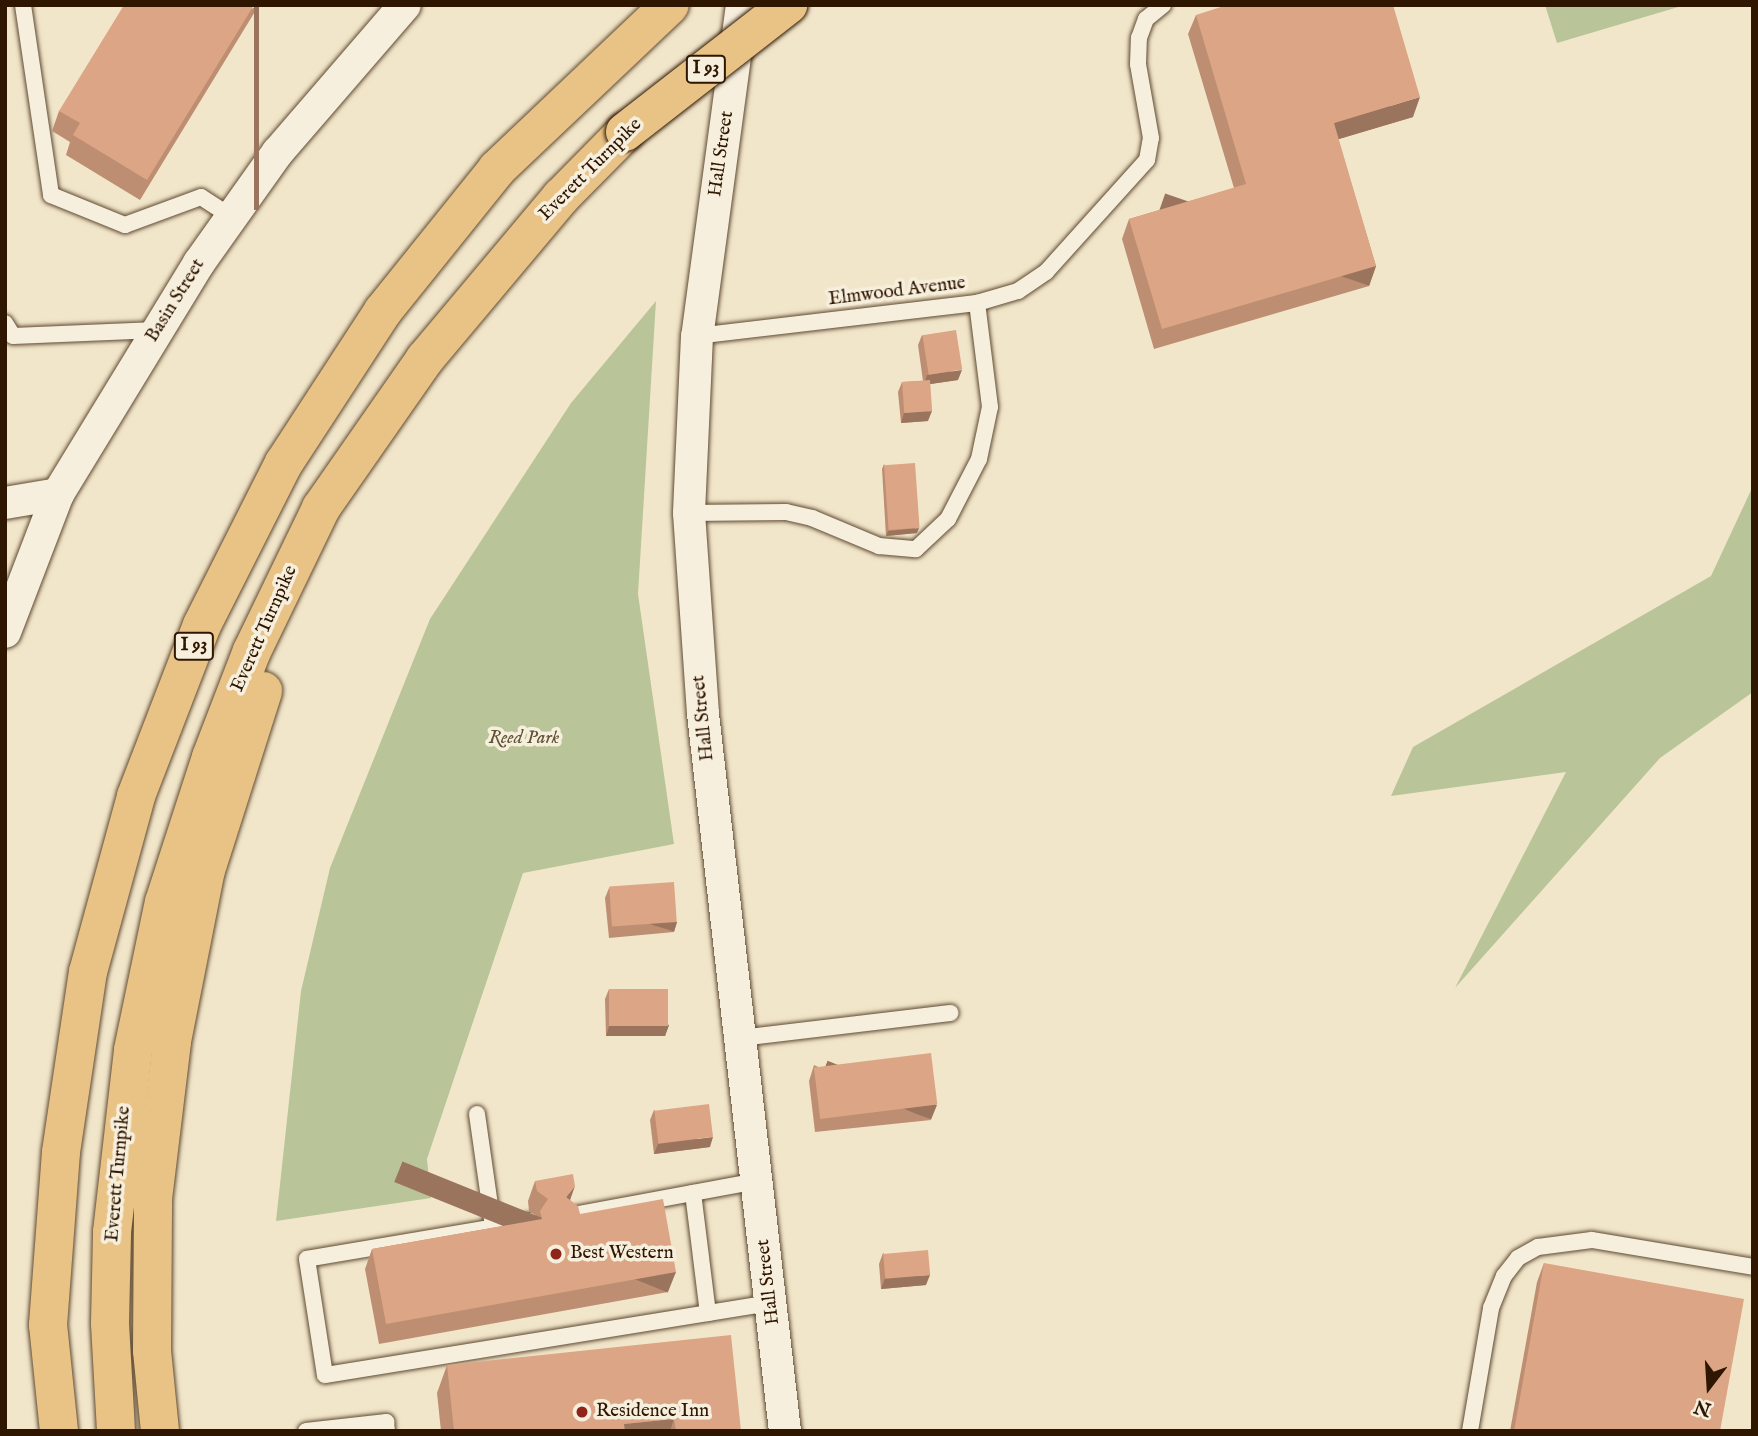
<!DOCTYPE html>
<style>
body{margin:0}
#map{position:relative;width:1758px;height:1436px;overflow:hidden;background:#f2e6ca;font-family:"IM FELL English",serif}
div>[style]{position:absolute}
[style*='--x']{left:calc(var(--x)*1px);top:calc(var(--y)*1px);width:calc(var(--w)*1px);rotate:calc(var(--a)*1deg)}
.green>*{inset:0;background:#b9c598}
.roads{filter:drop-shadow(0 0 2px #5f4a32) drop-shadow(0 0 2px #5f4a32)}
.service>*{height:16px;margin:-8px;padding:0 8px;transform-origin:8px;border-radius:8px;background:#f7efdd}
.minor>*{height:32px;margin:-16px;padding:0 16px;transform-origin:16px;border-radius:16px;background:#f7efdd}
.motorway>*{height:38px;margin:-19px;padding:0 19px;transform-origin:19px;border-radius:19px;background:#e9c385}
.bridges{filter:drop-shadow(0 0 2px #2e1600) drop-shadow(0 0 2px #2e1600)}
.motorway-bridge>*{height:38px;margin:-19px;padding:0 19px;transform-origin:19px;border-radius:19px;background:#e9c385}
.wall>*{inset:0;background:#bd8e72}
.shaded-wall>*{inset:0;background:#9a745d;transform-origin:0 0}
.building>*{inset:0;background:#dca585;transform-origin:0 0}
.dots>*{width:19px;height:19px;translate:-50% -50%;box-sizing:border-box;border:4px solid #f7efdd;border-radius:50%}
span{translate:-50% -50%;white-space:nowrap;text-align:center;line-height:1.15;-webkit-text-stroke:7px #f7efdd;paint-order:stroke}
.shield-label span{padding:2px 5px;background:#f7efdd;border:2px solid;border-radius:5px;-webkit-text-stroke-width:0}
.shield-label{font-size:18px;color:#2e1600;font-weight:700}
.street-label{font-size:19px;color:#2e1600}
.park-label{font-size:19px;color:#5f5335;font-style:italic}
.poi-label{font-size:19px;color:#2e1600}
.left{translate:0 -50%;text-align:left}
.frame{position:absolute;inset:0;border:7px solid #2e1600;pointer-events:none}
.north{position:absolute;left:1674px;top:1352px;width:70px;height:70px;-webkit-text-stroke:5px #f7efdd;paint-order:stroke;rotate:197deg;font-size:19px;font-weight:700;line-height:28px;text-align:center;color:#2e1600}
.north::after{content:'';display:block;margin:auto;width:24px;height:32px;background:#2e1600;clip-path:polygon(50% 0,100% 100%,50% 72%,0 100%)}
</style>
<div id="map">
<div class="green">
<div style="clip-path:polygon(1545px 5px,1685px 5px,1557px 43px)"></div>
<div style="clip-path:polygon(656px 301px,638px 594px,674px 844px,523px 873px,427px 1159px,431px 1198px,276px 1221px,301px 991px,330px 868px,430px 619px,571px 403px)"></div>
<div style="clip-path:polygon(1753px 486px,1753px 692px,1660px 758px,1455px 988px,1566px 772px,1391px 796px,1413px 747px,1711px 576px)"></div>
</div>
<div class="roads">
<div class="service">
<div style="--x:23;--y:5;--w:192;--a:81.6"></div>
<div style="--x:51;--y:195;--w:80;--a:22.1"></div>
<div style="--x:125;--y:225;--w:81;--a:-20.2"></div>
<div style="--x:201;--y:197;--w:35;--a:33"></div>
<div style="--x:977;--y:303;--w:43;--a:-16.3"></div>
<div style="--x:1018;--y:291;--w:34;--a:-34"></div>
<div style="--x:1046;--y:272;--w:151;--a:-48"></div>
<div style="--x:1147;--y:160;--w:22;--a:-80"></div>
<div style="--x:1151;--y:138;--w:75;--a:-100"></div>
<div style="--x:1138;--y:64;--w:26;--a:-88"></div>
<div style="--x:1139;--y:38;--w:20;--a:-70"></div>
<div style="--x:1146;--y:19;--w:22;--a:-39"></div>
<div style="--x:5;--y:323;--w:15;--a:58"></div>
<div style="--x:13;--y:336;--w:144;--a:-2.4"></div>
<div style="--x:689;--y:513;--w:97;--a:-0.6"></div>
<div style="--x:786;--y:512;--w:27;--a:13"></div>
<div style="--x:812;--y:518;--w:73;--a:22.7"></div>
<div style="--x:879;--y:546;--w:37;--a:5"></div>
<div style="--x:916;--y:549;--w:44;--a:-43.2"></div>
<div style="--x:948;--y:519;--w:68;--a:-62.7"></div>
<div style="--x:979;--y:459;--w:53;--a:-78.1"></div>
<div style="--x:990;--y:407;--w:105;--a:-97.1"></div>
<div style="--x:977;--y:303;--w:282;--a:173.3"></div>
<div style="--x:740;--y:1038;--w:212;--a:-6.8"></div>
<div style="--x:477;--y:1114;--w:114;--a:81.9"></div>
<div style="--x:693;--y:1193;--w:121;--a:82.9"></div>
<div style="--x:574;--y:1215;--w:186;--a:-10.5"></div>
<div style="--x:531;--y:1221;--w:227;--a:170.4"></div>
<div style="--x:307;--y:1259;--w:117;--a:81.2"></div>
<div style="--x:325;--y:1375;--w:453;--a:-9.2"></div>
<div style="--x:306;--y:1431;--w:81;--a:-6.4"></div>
<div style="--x:386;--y:1422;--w:9;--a:84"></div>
<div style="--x:1470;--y:1431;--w:125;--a:-80.3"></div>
<div style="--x:1491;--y:1308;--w:35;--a:-68"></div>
<div style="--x:1504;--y:1276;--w:23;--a:-52"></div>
<div style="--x:1518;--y:1258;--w:23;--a:-29"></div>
<div style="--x:1538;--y:1247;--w:54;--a:-7.4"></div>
<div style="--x:1592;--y:1240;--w:163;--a:9.5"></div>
</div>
<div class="minor">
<div style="--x:742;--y:5;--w:334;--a:97.7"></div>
<div style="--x:697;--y:336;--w:177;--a:92.6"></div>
<div style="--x:689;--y:513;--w:201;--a:86"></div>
<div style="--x:703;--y:714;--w:722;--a:83.48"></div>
<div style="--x:5;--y:503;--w:54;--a:-9.6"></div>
<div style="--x:5;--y:632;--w:148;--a:-69"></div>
<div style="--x:58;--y:494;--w:271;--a:-58.6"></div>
<div style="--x:199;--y:263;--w:136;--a:-54.6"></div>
<div style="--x:278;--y:152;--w:194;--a:-49.2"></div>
</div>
<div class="motorway">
<div style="--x:59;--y:1431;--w:107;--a:-95.9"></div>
<div style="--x:48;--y:1325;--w:173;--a:-85.7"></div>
<div style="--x:61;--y:1152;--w:182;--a:-81.5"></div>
<div style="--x:88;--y:972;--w:182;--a:-74.7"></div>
<div style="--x:136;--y:796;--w:183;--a:-68.9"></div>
<div style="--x:202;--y:625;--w:182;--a:-63.2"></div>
<div style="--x:284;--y:463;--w:181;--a:-56.9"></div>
<div style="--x:383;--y:311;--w:182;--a:-51.2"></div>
<div style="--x:497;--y:169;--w:238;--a:-43.5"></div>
<div style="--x:116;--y:1431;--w:108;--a:-93.2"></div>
<div style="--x:110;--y:1323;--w:91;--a:-88.7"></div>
<div style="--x:112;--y:1232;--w:183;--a:-83.4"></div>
<div style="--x:133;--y:1050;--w:151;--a:-78.2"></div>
<div style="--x:164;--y:902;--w:152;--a:-72"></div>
<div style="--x:211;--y:757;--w:114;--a:-68.9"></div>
<div style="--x:252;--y:651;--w:159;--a:-64.2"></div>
<div style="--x:321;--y:508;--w:182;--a:-55.1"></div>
<div style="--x:425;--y:359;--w:212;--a:-50"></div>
<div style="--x:561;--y:197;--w:91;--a:-45.4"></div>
<div style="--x:160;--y:1431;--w:80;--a:-95.7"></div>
<div style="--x:152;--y:1351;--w:152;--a:-89.6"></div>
<div style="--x:153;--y:1199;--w:159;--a:-83.1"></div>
<div style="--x:172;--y:1041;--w:174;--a:-78.8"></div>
<div style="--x:206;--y:870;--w:188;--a:-72.3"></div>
</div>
</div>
<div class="bridges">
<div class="motorway-bridge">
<div style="--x:625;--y:132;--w:207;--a:-37.9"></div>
</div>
</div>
<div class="wall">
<div style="clip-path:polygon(259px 5px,140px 200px,66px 155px,70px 142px,52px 131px,59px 111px)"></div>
<div style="clip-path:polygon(1196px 15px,1413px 117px,1338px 139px,1376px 266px,1369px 286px,1154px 349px,1122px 239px,1129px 219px,1234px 188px,1188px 34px)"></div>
<div style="clip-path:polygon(922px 335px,958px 380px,930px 384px,928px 421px,901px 423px,898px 392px,902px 382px,923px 381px,918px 345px)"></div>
<div style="clip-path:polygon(884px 464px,917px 533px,886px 536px,882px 469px)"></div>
<div style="clip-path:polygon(609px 888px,677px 922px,674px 932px,609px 938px,605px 898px)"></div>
<div style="clip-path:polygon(609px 989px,669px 1025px,665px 1036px,606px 1036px,605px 999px)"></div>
<div style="clip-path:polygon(814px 1065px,931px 1120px,815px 1132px,809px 1081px)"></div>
<div style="clip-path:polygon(654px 1110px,710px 1147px,654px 1154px,650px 1120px)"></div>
<div style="clip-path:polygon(535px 1181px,570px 1200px,580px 1214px,668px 1292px,379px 1344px,365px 1269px,372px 1249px,537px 1220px,538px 1217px,529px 1211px,528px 1201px)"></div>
<div style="clip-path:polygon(883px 1253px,926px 1285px,881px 1289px,879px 1264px)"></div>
<div style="clip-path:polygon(1544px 1263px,1720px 1431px,1510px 1431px,1537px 1282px)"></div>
<div style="clip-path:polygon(447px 1365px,741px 1431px,441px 1431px,437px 1393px)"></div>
</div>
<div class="shaded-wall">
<div style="left:254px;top:5px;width:5px;height:205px"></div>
<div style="clip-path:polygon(1420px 97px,1413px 117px,1326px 143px,1334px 123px)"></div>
<div style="left:1376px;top:266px;width:21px;height:223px;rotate:109deg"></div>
<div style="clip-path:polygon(962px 370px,958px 380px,924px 385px,927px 375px)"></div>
<div style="clip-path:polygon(932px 411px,928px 421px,901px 423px,904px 413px)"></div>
<div style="clip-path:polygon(919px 528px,917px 533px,886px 536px,888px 531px)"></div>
<div style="left:677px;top:922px;width:10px;height:64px;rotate:107deg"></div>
<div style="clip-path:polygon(669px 1025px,665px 1036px,606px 1036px,609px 1026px)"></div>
<div style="left:937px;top:1105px;width:16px;height:118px;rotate:112deg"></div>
<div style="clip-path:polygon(713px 1137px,710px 1147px,654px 1154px,658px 1144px)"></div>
<div style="clip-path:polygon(575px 1186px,568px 1206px,566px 1197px)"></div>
<div style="left:676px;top:1272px;width:22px;height:295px;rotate:112deg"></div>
<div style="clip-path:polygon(930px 1275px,926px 1285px,881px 1289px,885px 1278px)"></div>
<div style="clip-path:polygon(674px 1419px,670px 1431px,622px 1431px,624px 1424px)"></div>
</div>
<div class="building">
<div style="clip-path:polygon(124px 5px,254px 5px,147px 180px,73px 135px,80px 123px,59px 111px)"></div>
<div style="clip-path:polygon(1227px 5px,1393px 5px,1420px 97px,1334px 123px,1376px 266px,1162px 329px,1129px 219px,1246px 184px,1196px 15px)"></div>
<div style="left:956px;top:330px;width:40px;height:34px;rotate:81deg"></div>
<div style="left:930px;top:380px;width:31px;height:28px;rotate:86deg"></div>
<div style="left:915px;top:463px;width:65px;height:31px;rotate:86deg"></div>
<div style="left:674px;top:882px;width:40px;height:65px;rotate:86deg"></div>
<div style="left:609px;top:989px;width:59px;height:37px"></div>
<div style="left:931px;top:1053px;width:52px;height:118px;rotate:83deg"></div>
<div style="left:709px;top:1104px;width:33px;height:55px;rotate:83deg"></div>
<div style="clip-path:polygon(573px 1174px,575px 1186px,566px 1197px,578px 1206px,580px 1214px,663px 1199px,676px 1272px,386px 1324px,372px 1249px,542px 1219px,540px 1211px,548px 1199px,537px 1191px,535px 1181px)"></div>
<div style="left:928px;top:1250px;width:25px;height:45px;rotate:85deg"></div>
<div style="clip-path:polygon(1544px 1263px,1744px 1299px,1720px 1431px,1514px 1431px)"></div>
<div style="clip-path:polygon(731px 1335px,741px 1431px,676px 1431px,674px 1419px,624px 1424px,625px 1431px,454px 1431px,447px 1365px)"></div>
</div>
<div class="dots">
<div style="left:556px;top:1254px;background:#8f2418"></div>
<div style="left:582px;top:1412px;background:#8f2418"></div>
</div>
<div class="shield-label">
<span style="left:706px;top:69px">I 93</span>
<span style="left:194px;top:646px">I 93</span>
</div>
<div class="street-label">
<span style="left:722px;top:154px;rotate:-82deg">Hall Street</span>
<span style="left:591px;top:170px;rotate:-45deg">Everett Turnpike</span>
<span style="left:897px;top:292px;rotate:-7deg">Elmwood Avenue</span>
<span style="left:176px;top:301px;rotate:-58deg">Basin Street</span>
<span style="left:265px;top:629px;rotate:-66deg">Everett Turnpike</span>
<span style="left:704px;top:718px;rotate:-96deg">Hall Street</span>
<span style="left:119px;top:1174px;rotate:-85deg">Everett Turnpike</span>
<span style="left:769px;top:1282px;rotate:-97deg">Hall Street</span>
</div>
<div class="park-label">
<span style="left:524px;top:739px">Reed Park</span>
</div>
<div class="poi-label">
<span class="left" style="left:570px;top:1254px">Best Western</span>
<span class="left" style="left:596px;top:1412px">Residence Inn</span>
</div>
<div class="frame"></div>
<div class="north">N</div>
</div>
